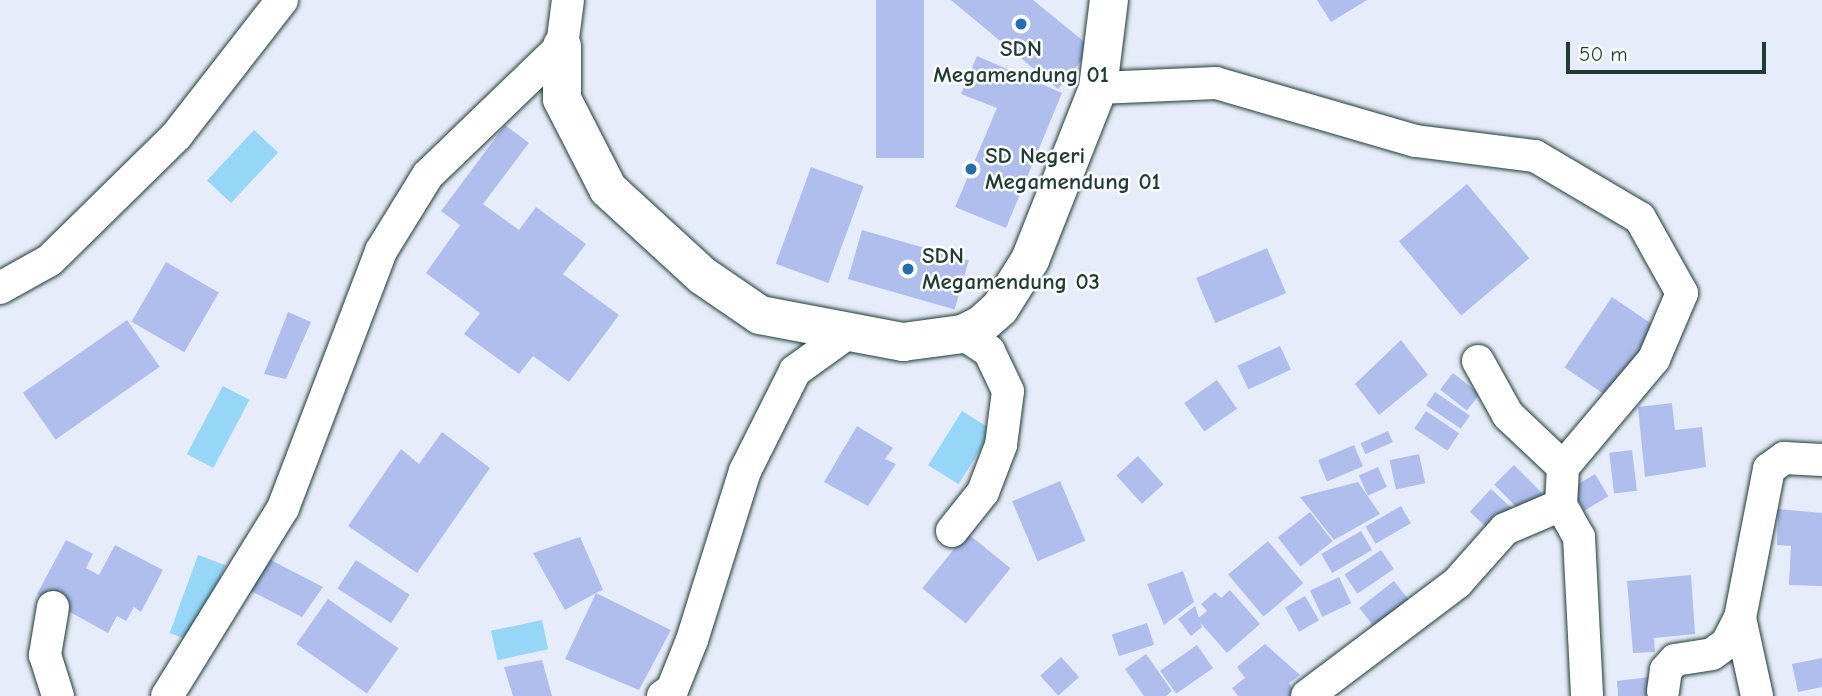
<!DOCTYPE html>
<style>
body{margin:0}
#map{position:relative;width:1822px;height:696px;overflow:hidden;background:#e7ecfa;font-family:"Comic Neue",sans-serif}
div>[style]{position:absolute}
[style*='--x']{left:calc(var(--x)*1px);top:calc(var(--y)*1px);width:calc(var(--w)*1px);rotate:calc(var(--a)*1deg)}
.water>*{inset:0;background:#96d7f8;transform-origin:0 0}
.building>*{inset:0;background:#b0beee;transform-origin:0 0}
.roads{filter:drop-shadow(0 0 2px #1f3d34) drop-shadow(0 0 2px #1f3d34)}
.minor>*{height:32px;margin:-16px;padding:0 16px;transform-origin:16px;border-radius:16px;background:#fff}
.tertiary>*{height:38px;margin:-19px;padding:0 19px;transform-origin:19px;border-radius:19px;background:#fff}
.dots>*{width:19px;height:19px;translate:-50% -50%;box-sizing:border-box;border:4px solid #fff;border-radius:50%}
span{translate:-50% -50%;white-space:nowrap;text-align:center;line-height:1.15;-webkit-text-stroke:5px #fff;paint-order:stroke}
.poi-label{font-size:23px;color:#1f3d34;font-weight:700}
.left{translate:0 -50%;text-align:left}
.scale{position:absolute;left:1566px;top:42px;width:200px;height:32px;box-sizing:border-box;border:4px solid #1f3d34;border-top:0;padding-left:9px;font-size:21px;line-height:24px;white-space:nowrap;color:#1f3d34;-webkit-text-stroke:5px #fff;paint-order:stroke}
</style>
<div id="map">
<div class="water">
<div style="left:254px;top:130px;width:33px;height:69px;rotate:43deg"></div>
<div style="left:223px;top:386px;width:30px;height:77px;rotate:28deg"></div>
<div style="left:962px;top:411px;width:36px;height:64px;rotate:32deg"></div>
<div style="left:198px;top:555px;width:29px;height:83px;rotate:20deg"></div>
<div style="left:542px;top:620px;width:30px;height:52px;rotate:78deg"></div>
</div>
<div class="building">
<div style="left:876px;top:0;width:48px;height:158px"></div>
<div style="clip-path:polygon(951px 0,1033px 0,1092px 48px,1058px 89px)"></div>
<div style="clip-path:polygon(1317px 0,1367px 0,1331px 22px)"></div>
<div style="clip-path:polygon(977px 56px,1062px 93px,1006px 228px,955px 207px,997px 108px,961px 94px)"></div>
<div style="clip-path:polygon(505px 125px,529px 143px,483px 204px,519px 230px,536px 207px,586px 244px,563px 274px,619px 315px,569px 382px,533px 356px,519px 374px,464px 334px,480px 313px,426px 273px,460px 225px,441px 211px)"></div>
<div style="left:811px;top:167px;width:56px;height:103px;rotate:20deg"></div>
<div style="left:1467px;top:184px;width:97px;height:89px;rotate:50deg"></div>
<div style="left:862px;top:230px;width:111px;height:51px;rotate:16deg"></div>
<div style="left:1267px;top:248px;width:49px;height:77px;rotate:67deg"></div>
<div style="left:166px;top:262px;width:61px;height:69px;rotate:30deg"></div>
<div style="left:1612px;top:297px;width:53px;height:85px;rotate:34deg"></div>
<div style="clip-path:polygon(288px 312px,311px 322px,286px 379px,264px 374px)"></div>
<div style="left:127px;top:320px;width:57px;height:127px;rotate:55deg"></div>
<div style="clip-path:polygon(1401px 340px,1428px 375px,1379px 415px,1355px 384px)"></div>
<div style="left:1280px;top:346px;width:26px;height:47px;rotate:65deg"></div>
<div style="left:1453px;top:373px;width:34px;height:21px;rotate:38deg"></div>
<div style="left:1217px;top:380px;width:35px;height:40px;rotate:55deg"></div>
<div style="left:1435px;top:392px;width:42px;height:16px;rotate:34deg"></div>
<div style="clip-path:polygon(1672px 403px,1675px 430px,1702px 427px,1706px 467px,1645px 477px,1638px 407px)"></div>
<div style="left:1426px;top:411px;width:40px;height:21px;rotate:34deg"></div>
<div style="clip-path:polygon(857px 426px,893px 448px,885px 459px,896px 464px,868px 506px,824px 482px)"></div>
<div style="left:1388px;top:431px;width:12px;height:30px;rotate:66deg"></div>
<div style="clip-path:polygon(442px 432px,490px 468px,417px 573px,348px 526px,401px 449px,419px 464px)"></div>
<div style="left:1354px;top:445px;width:23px;height:39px;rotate:67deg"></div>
<div style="left:1632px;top:450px;width:41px;height:23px;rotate:83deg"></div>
<div style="left:1419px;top:454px;width:30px;height:30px;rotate:78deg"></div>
<div style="left:1138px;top:456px;width:38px;height:29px;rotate:48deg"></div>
<div style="left:1514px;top:465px;width:41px;height:28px;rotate:45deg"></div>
<div style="left:1378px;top:467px;width:22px;height:21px;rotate:66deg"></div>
<div style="left:1595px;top:474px;width:26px;height:28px;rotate:59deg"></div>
<div style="left:1060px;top:481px;width:65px;height:52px;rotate:67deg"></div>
<div style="clip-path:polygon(1358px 482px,1380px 514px,1334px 540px,1300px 497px)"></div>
<div style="left:1491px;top:489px;width:33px;height:31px;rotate:43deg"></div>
<div style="left:1401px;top:506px;width:20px;height:41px;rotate:60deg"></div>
<div style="clip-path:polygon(1778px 509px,1822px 513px,1822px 586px,1789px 585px,1791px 546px,1777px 545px)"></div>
<div style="left:1310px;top:512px;width:37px;height:41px;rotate:52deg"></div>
<div style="left:1361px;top:531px;width:22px;height:46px;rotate:60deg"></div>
<div style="left:967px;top:533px;width:56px;height:71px;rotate:39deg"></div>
<div style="clip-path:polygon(580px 537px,603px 590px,596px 593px,671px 630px,639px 690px,565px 659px,596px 593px,565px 610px,533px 553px)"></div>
<div style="clip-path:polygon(66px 540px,93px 554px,86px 568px,99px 575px,115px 545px,163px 570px,141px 612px,134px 607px,126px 621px,117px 616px,108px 633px,37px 594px)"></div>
<div style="left:1268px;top:541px;width:55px;height:52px;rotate:50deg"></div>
<div style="left:1381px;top:550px;width:23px;height:44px;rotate:56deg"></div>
<div style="clip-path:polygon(265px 557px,323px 587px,302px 617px,243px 587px)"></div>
<div style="left:356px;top:560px;width:64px;height:34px;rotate:33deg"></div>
<div style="clip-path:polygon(1183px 571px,1194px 602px,1164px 625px,1147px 584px)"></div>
<div style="clip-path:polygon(1691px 575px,1695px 634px,1654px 638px,1655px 652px,1633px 653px,1627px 581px)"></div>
<div style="left:1339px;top:577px;width:29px;height:32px;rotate:65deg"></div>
<div style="left:1394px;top:581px;width:34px;height:44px;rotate:52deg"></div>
<div style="clip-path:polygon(1230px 590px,1260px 624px,1227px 653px,1197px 619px,1207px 611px,1201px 604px,1215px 592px,1221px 598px)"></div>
<div style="left:1305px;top:596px;width:28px;height:23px;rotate:60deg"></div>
<div style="left:328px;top:599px;width:86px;height:55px;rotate:35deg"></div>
<div style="clip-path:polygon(1195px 606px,1202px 627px,1191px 636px,1178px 619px)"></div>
<div style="left:1147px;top:623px;width:23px;height:37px;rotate:72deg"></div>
<div style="clip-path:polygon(1265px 644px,1300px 675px,1289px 683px,1297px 696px,1238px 696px,1232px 688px,1245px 678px,1237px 667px)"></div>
<div style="left:1197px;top:645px;width:28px;height:45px;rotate:55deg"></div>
<div style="clip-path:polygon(1146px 654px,1172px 691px,1166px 696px,1144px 696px,1125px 669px)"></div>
<div style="left:1061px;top:657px;width:27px;height:28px;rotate:48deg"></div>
<div style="clip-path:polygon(1822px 658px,1822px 687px,1798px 692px,1792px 664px)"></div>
<div style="clip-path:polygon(542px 660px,552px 696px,513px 696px,504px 667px)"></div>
<div style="clip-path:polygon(1650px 677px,1652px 696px,1618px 696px,1617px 681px)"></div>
</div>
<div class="roads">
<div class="minor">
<div style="--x:1098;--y:88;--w:118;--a:-2.4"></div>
<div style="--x:1216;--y:83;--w:208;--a:16.2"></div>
<div style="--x:1416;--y:141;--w:120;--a:7.2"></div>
<div style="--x:1535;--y:156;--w:122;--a:30.6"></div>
<div style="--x:1640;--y:218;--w:86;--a:60.8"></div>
<div style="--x:1682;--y:293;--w:72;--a:113"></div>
<div style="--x:1654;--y:359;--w:141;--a:130.1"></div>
<div style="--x:0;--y:288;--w:57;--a:-29.2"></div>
<div style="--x:50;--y:260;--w:178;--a:-44.5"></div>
<div style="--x:177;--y:135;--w:171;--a:-52.1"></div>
<div style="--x:1478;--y:361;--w:62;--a:60.9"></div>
<div style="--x:1508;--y:415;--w:76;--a:43.4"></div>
<div style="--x:1563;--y:467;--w:38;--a:93"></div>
<div style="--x:1561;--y:505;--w:37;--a:61"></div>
<div style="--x:1579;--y:537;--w:159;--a:87.1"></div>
<div style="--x:952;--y:531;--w:50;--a:-51.5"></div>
<div style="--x:983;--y:492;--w:50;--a:-69"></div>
<div style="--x:1001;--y:445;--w:54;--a:-82.6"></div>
<div style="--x:1008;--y:391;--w:44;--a:-115.4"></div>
<div style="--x:989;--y:351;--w:31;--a:-147"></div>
<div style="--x:53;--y:607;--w:49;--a:99.5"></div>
<div style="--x:45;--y:655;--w:43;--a:72.4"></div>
<div style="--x:1740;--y:618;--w:80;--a:77.7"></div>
<div style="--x:1663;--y:691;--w:21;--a:-82"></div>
<div style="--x:1666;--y:670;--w:13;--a:-48"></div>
<div style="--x:1675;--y:660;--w:37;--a:-9"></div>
<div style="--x:1712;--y:654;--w:19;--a:-36"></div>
<div style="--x:1727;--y:643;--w:28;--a:-63"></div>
<div style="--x:1740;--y:618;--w:152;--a:-79"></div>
<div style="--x:1769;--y:469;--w:19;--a:-36"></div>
<div style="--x:1784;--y:458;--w:38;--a:3"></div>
<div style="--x:167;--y:696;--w:221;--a:-58.3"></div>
<div style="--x:283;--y:508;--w:275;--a:-69.1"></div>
<div style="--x:381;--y:251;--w:89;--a:-58.3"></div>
<div style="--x:428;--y:175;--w:186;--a:-43.9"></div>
<div style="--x:562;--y:46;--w:46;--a:-82.6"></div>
<div style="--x:663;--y:696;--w:11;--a:-34"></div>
<div style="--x:672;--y:690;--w:54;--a:-68.2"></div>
<div style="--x:692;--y:640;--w:177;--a:-72.6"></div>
<div style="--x:745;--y:471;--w:112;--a:-63.4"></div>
<div style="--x:795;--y:371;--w:62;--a:-35.8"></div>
<div style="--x:1307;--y:696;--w:188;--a:-37"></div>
<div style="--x:1457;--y:583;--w:72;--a:-48.4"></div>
<div style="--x:1505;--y:529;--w:61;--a:-23.2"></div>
</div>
<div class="tertiary">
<div style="--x:562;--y:46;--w:53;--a:90"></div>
<div style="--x:562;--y:99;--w:101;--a:62.9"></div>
<div style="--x:608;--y:189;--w:129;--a:42.5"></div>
<div style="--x:703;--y:276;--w:69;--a:34.4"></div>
<div style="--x:760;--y:315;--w:146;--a:10.7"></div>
<div style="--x:903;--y:342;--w:61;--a:-7.6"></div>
<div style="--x:963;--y:334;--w:20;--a:-27"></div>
<div style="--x:981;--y:325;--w:25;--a:-42"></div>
<div style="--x:1000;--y:308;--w:57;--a:-58"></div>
<div style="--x:1030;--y:260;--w:185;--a:-68.4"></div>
<div style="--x:1098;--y:88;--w:89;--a:-82.9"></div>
</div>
</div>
<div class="dots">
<div style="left:1021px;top:24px;background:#1f6fb2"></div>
<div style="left:971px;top:169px;background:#1f6fb2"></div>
<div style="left:908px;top:269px;background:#1f6fb2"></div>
</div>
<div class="poi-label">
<span style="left:1021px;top:62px">SDN<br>Megamendung 01</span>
<span class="left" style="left:985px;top:169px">SD Negeri<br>Megamendung 01</span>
<span class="left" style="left:922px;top:269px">SDN<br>Megamendung 03</span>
</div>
<div class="scale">50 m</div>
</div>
